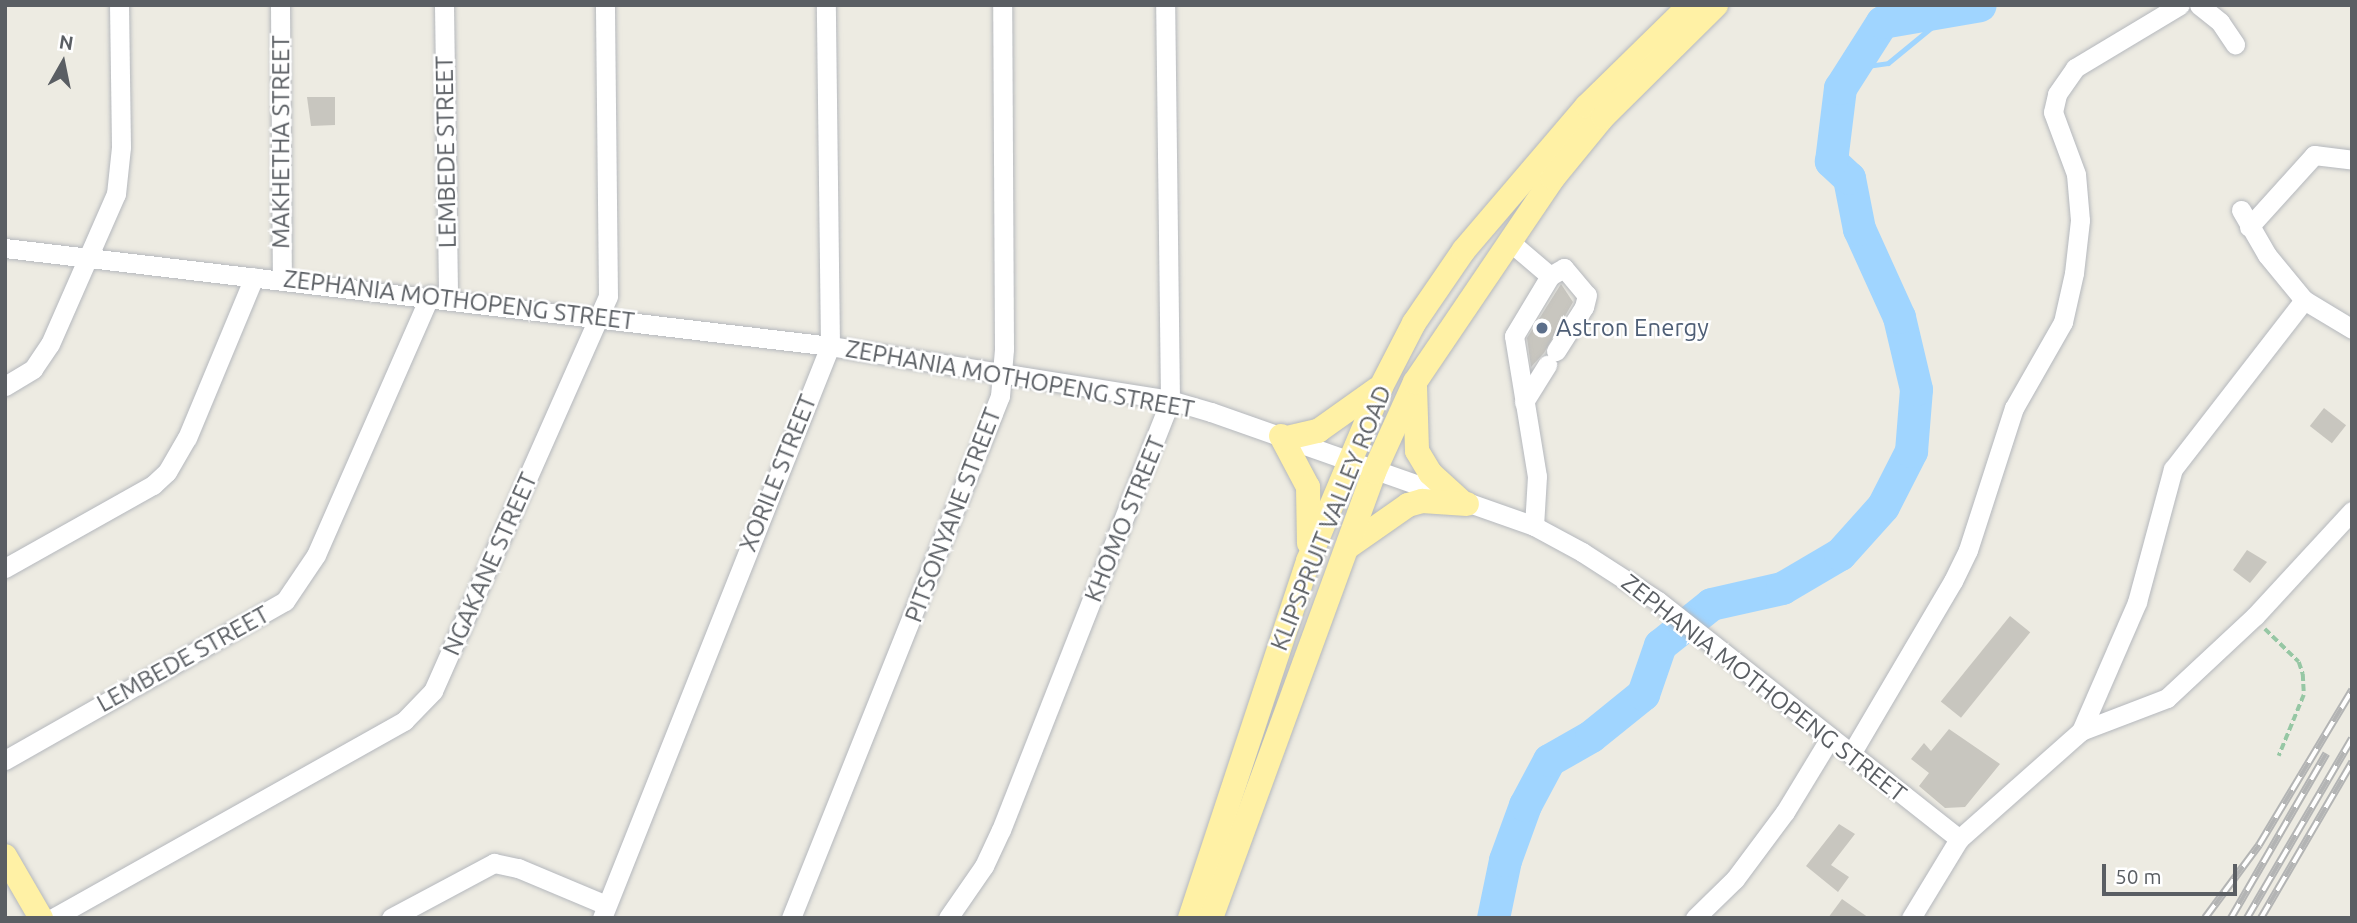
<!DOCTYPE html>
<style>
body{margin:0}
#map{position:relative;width:2357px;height:923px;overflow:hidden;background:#edebe2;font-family:Ubuntu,sans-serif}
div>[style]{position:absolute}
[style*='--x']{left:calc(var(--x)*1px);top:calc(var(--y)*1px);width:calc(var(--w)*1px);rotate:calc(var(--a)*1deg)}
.stream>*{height:5px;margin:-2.5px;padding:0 2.5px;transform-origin:2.5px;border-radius:2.5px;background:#a0d5ff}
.river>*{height:33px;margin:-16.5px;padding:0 16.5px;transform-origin:16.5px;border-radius:16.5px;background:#a0d5ff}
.building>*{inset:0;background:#c8c6bf;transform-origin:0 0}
.path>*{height:3.5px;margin-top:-1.75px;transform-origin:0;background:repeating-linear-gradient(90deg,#96c7a4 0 7px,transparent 0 10.5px)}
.roads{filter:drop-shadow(0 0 2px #b5b8bd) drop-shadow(0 0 2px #b5b8bd)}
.minor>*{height:19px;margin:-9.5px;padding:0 9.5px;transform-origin:9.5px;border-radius:9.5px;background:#fff}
.major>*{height:24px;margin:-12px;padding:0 12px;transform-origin:12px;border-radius:12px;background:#fff1a5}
.rail>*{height:8px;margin-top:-4px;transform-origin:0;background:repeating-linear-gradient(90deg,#fff 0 16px,#b3b4b4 0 32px);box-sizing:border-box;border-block:2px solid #b3b4b4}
.dots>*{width:19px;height:19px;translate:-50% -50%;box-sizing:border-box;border:4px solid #fff;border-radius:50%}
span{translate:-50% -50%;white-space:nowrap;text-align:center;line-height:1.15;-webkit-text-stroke:5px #fff;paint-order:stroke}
.street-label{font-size:24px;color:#5a5e63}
.service-label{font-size:24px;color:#4e5e75}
.left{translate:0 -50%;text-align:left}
.frame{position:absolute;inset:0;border:7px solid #5a5e63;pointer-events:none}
.north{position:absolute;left:28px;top:28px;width:70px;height:70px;-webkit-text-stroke:5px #fff;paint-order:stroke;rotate:9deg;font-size:19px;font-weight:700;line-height:28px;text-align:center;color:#5a5e63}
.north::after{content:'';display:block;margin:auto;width:24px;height:32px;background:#5a5e63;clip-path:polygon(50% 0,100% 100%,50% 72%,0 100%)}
.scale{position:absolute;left:2102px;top:864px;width:135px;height:32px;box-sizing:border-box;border:4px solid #5a5e63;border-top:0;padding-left:9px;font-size:21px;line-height:24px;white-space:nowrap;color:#5a5e63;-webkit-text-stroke:5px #fff;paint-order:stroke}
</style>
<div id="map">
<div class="stream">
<div style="--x:1853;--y:68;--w:35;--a:-8"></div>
<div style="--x:1888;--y:63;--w:80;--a:-39.4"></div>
</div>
<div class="river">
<div style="--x:1493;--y:918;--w:59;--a:-78.3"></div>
<div style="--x:1505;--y:860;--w:59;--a:-70"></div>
<div style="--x:1525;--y:805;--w:51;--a:-61.9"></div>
<div style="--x:1549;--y:760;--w:48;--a:-29.7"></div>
<div style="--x:1591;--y:736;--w:67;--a:-38.9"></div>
<div style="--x:1643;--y:694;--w:52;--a:-70.9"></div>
<div style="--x:1660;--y:645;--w:65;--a:-38.8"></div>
<div style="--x:1711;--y:604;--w:73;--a:-12.7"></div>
<div style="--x:1782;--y:588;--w:67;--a:-30.4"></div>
<div style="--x:1840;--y:554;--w:64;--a:-48.1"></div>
<div style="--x:1883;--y:506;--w:62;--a:-63"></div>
<div style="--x:1911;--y:451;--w:62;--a:-85.4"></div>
<div style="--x:1916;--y:389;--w:74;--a:-103.3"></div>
<div style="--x:1899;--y:317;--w:97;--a:-114.4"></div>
<div style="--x:1859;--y:229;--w:52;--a:-101.1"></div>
<div style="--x:1849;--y:178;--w:25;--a:-137"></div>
<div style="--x:1831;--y:161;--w:74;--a:-83"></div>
<div style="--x:1840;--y:88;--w:78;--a:-57.5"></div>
<div style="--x:1882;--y:22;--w:99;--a:-9.8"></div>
</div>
<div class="building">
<div style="clip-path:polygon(307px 97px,335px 97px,335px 125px,311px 126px)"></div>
<div style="clip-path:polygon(1561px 284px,1573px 302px,1544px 353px,1531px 367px,1527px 338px)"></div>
<div style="left:2324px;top:408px;width:28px;height:23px;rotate:38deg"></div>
<div style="clip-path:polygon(2247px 550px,2267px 562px,2250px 583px,2233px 570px)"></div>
<div style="left:2010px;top:616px;width:26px;height:110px;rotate:39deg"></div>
<div style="clip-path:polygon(1949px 729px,2000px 764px,1965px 807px,1945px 808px,1919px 786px,1929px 773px,1911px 759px,1924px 743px,1931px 751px)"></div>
<div style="clip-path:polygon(1839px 824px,1855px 834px,1831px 865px,1849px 877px,1838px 892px,1806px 866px)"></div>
<div style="clip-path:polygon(1842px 899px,1869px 918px,1828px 918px)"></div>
</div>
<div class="path">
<div style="--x:2265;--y:629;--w:47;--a:44.1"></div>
<div style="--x:2299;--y:662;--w:13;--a:72"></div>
<div style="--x:2303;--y:674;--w:21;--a:87"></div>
<div style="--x:2304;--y:695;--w:66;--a:112.3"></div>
</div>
<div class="roads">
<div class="minor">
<div style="--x:280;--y:5;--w:273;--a:89.6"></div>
<div style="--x:444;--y:5;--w:293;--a:89.2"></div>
<div style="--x:2199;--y:5;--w:27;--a:39"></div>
<div style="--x:2220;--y:22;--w:27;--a:56"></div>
<div style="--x:2241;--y:210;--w:52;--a:60"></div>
<div style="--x:2267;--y:255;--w:58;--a:50.6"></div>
<div style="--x:2304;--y:300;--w:56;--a:31.1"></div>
<div style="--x:2249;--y:227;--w:97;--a:-47.9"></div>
<div style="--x:2314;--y:155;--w:38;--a:7"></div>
<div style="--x:1509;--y:241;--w:54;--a:40.5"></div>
<div style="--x:1550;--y:276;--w:70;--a:121"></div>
<div style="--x:1514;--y:336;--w:142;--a:80.7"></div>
<div style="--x:1537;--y:476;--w:50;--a:93.4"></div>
<div style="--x:5;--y:248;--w:831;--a:6.77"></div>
<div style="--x:830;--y:346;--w:344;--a:9"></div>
<div style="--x:1170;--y:400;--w:43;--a:16.3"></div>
<div style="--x:1211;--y:412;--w:343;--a:19.4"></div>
<div style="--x:1534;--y:526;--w:55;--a:28.4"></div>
<div style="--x:1582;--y:552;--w:90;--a:32.8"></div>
<div style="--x:1658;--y:601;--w:384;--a:38.3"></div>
<div style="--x:1550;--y:276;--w:16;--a:-30"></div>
<div style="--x:1564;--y:268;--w:35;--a:50"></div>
<div style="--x:1587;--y:295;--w:12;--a:104"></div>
<div style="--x:1584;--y:307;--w:52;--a:122.5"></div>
<div style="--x:5;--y:386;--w:33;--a:-31"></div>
<div style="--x:33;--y:369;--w:30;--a:-56"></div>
<div style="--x:50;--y:344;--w:164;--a:-66.3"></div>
<div style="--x:116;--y:194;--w:47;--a:-83.9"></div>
<div style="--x:121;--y:147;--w:142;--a:-90.8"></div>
<div style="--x:1524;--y:402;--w:44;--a:-58.1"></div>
<div style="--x:5;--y:568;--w:170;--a:-29.3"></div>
<div style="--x:153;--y:485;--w:19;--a:-43"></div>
<div style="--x:167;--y:472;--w:39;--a:-60"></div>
<div style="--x:187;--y:438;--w:174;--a:-67.4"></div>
<div style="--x:2081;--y:731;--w:141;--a:-66.5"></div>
<div style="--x:2137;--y:602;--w:138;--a:-74.9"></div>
<div style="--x:2173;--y:469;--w:214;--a:-52.2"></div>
<div style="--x:1851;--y:754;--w:201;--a:-59.5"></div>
<div style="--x:1953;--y:581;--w:34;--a:-64"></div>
<div style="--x:1968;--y:550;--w:149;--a:-72.1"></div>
<div style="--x:2014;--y:408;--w:99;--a:-60.3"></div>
<div style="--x:2063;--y:322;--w:50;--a:-77.3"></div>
<div style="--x:2074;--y:273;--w:53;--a:-83.5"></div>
<div style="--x:2080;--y:220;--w:46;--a:-95"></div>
<div style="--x:2076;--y:174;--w:66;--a:-110.4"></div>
<div style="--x:2053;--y:112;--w:18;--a:-77"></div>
<div style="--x:2057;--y:94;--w:32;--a:-55"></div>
<div style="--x:2075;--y:68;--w:122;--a:-31"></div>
<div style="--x:5;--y:760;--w:322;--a:-29.6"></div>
<div style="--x:285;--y:601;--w:55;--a:-56"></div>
<div style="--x:316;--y:555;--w:284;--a:-66.3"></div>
<div style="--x:53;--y:918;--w:403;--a:-29.3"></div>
<div style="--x:404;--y:721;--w:42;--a:-46"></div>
<div style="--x:433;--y:691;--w:432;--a:-66.1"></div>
<div style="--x:608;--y:296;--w:291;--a:-90.6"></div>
<div style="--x:391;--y:918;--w:117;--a:-28.1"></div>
<div style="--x:494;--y:863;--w:25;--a:12"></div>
<div style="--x:518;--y:868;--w:95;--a:22.8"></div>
<div style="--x:602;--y:918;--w:616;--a:-68.27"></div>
<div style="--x:830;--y:346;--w:341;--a:-90.7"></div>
<div style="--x:791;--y:918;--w:562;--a:-68.18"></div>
<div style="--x:1000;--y:396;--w:47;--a:-85.1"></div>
<div style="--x:1004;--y:349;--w:344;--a:-90.3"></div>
<div style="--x:948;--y:918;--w:63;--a:-55.3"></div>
<div style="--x:984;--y:866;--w:40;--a:-65"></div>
<div style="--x:1001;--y:830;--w:462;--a:-68.5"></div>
<div style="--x:1170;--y:400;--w:395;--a:-90.7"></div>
<div style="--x:1695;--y:918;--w:56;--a:-44.3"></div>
<div style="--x:1735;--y:879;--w:84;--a:-53.3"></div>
<div style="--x:1785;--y:812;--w:87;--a:-58.7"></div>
<div style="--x:1911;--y:918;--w:92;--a:-58.7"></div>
<div style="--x:1959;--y:839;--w:163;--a:-41.5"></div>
<div style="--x:2081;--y:731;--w:92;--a:-21"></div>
<div style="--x:2167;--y:698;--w:120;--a:-43"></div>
<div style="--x:2255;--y:616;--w:143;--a:-47.3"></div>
</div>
<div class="major">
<div style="--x:1415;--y:386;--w:65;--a:88.2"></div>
<div style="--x:1417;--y:451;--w:26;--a:59"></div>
<div style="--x:1430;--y:473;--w:43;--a:42.2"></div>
<div style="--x:1281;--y:436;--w:58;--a:62.1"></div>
<div style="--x:1308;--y:487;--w:56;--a:89"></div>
<div style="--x:1287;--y:438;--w:32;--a:-13"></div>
<div style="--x:1318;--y:431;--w:72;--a:-35.4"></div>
<div style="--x:1348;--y:547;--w:73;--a:-35"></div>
<div style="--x:1408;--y:505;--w:15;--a:-16"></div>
<div style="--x:1422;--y:501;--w:45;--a:3.8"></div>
<div style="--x:5;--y:856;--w:72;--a:59.9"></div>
<div style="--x:1190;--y:918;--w:376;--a:-71.7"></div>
<div style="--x:1308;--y:561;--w:189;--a:-67.2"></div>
<div style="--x:1381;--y:387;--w:72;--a:-62.7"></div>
<div style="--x:1414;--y:323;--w:88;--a:-55.6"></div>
<div style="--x:1464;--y:250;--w:189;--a:-49.5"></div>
<div style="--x:1587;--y:106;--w:144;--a:-44.4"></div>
<div style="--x:1211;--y:918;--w:475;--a:-69.9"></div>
<div style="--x:1374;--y:472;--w:99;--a:-65.5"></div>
<div style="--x:1415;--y:382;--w:246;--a:-55.9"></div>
<div style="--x:1553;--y:178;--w:79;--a:-50.7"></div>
<div style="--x:1603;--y:117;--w:159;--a:-44.7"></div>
</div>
</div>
<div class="rail">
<div style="--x:2205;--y:918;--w:91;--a:-53.5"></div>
<div style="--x:2259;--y:845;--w:181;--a:-59"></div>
<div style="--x:2231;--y:918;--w:190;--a:-59.9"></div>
<div style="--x:2247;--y:918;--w:208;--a:-59.7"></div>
<div style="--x:2261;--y:918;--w:181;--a:-59.7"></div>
</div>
<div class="dots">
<div style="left:1542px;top:328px;background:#5c6f8a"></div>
</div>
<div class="street-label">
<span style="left:281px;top:142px;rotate:-90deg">MAKHETHA STREET</span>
<span style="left:446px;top:152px;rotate:-91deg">LEMBEDE STREET</span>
<span style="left:459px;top:300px;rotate:7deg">ZEPHANIA MOTHOPENG STREET</span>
<span style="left:1020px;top:379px;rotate:10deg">ZEPHANIA MOTHOPENG STREET</span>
<span style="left:778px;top:473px;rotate:-68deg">XORILE STREET</span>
<span style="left:953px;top:515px;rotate:-69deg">PITSONYANE STREET</span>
<span style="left:1331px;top:518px;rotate:-68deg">KLIPSPRUIT VALLEY ROAD</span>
<span style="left:1125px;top:519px;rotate:-68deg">KHOMO STREET</span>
<span style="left:490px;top:564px;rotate:-66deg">NGAKANE STREET</span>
<span style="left:183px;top:659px;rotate:-29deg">LEMBEDE STREET</span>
<span style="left:1764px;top:688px;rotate:38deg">ZEPHANIA MOTHOPENG STREET</span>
</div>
<div class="service-label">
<span class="left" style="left:1556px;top:328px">Astron Energy</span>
</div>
<div class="frame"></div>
<div class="north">N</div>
<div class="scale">50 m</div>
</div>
